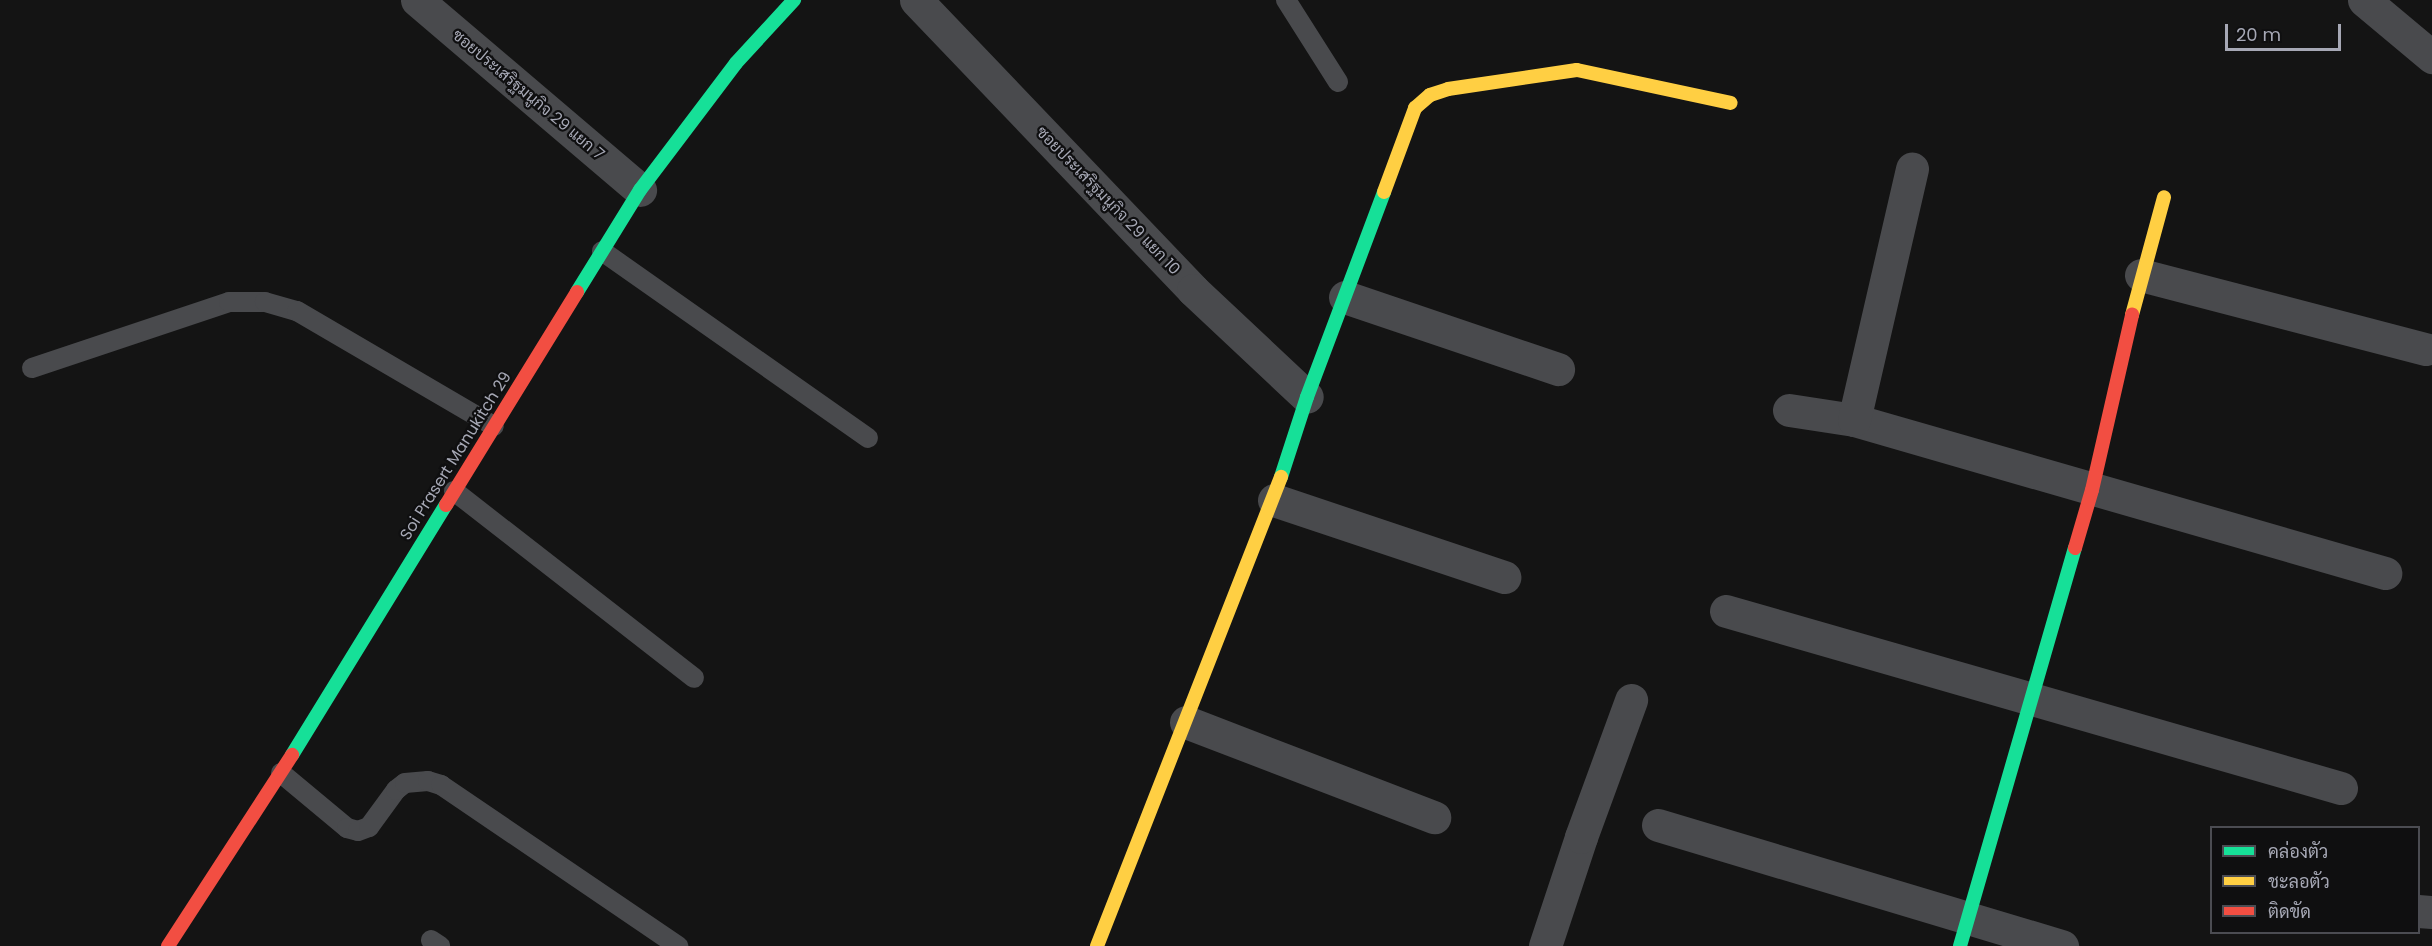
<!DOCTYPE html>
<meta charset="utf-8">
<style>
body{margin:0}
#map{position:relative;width:2432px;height:946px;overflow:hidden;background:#141414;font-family:Poppins,Sarabun,sans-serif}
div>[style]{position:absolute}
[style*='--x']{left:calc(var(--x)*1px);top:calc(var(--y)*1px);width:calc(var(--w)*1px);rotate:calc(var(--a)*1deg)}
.lane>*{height:20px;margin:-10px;padding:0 10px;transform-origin:10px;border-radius:10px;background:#494a4d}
.street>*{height:33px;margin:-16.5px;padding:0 16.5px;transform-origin:16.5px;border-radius:16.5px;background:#494a4d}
.fast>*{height:14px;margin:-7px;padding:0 7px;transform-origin:7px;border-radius:7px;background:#16e098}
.slow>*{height:14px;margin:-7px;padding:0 7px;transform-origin:7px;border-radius:7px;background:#ffcf43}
.jam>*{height:14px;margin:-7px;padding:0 7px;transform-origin:7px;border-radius:7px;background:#f24e42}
span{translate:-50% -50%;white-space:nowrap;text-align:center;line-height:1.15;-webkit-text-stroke:4.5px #0f0f10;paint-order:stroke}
.street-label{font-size:16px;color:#a6a8b5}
.legend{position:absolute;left:2210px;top:826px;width:210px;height:108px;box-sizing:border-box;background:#0f0f10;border:2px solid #4b4c52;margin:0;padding:8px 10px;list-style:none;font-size:18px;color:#a6a8b5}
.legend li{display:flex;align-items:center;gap:12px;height:30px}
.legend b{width:30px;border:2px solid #4b4c52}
.scale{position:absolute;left:2225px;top:24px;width:116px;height:27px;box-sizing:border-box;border:3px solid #a6a8b5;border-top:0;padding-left:8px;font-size:18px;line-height:21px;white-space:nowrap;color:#a6a8b5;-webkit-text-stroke:4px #0f0f10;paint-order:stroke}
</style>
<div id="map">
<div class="lane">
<div style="--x:1286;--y:0;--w:97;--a:57.6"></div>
<div style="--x:602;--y:251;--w:325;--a:35.1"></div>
<div style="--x:32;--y:368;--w:208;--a:-18.5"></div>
<div style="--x:229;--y:302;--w:36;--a:0"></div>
<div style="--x:265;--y:302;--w:33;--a:16"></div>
<div style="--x:297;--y:311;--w:228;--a:30.3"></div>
<div style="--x:454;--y:491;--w:304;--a:37.9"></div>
<div style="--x:281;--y:773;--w:86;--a:39.8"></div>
<div style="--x:347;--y:828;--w:11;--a:15"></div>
<div style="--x:358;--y:831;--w:12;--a:-20"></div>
<div style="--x:369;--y:827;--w:46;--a:-53.9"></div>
<div style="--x:396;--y:790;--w:11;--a:-38"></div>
<div style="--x:405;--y:783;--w:23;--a:-5"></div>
<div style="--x:428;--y:781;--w:14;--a:17"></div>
<div style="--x:441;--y:785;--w:287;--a:34.2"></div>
<div style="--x:431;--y:940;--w:11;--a:34"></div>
</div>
<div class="street">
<div style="--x:417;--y:0;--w:293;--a:40.4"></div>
<div style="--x:916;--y:0;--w:401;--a:46.3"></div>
<div style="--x:1193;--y:290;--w:156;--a:43.2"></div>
<div style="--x:2364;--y:0;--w:89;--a:40"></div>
<div style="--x:2141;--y:275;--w:294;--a:14.6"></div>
<div style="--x:1345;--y:297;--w:225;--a:18.7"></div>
<div style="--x:1789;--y:410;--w:66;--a:8.7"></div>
<div style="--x:1854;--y:420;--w:553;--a:16.07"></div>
<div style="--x:1854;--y:420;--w:258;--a:-77"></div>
<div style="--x:1274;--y:500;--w:243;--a:18.5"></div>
<div style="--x:1726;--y:611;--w:640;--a:16.06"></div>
<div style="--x:1186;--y:722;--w:266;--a:21"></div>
<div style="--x:1658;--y:825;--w:422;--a:16.7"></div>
<div style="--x:2418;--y:911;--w:14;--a:4"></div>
<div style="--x:1545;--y:946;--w:115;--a:-71.7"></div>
<div style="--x:1581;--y:837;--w:146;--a:-69.9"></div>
</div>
<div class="fast">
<div style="--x:577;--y:292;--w:120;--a:-58.3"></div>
<div style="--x:640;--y:190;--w:159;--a:-52.9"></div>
<div style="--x:736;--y:63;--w:86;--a:-47.4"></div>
<div style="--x:1281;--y:477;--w:84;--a:-72"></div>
<div style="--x:1307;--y:397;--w:219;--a:-69.4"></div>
<div style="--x:292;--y:755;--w:294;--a:-58.4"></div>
<div style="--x:1960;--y:946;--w:414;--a:-73.9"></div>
</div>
<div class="slow">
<div style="--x:1384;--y:192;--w:90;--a:-69.7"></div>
<div style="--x:1415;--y:108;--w:20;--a:-41"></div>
<div style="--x:1430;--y:95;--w:19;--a:-18"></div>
<div style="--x:1448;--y:89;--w:130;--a:-8.4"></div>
<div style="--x:1577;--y:70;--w:157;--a:12.1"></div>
<div style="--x:2132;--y:315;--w:122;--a:-74.8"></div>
<div style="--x:1097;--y:946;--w:504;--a:-68.58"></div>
</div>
<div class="jam">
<div style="--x:446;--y:505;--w:250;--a:-58.4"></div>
<div style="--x:2075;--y:548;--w:60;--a:-73.7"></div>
<div style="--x:2092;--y:490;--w:180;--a:-77.1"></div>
<div style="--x:168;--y:946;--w:228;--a:-57"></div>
</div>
<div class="street-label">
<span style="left:528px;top:95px;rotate:40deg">ซอยประเสริฐมนูกิจ 29 แยก 7</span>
<span style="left:1108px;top:201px;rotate:46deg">ซอยประเสริฐมนูกิจ 29 แยก 10</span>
<span style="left:456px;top:456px;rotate:-58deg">Soi Prasert Manukitch 29</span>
</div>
<ul class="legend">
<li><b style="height:8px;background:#16e098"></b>คล่องตัว</li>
<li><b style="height:8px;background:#ffcf43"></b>ชะลอตัว</li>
<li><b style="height:8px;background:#f24e42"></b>ติดขัด</li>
</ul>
<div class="scale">20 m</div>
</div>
